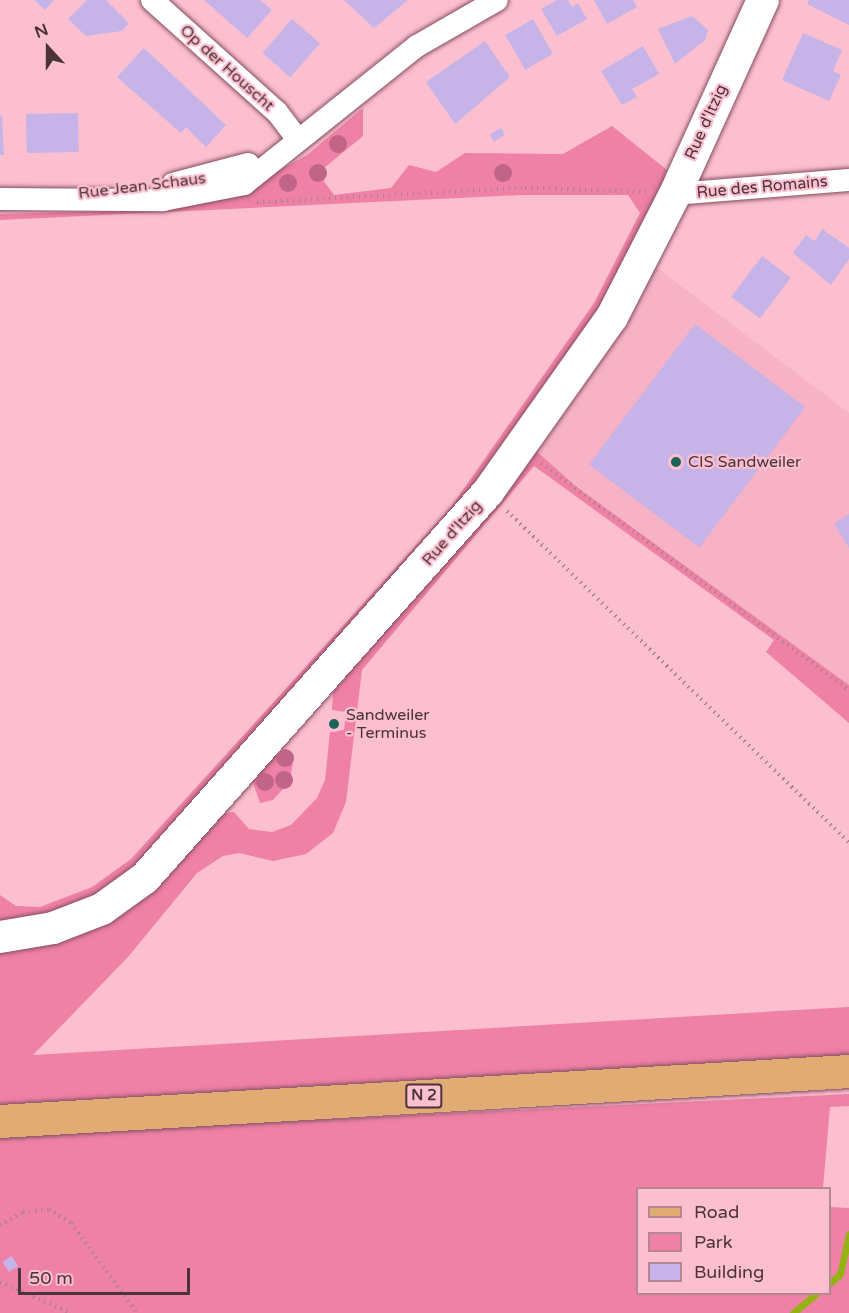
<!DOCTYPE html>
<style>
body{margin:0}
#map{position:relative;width:849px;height:1313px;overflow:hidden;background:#fcbfd0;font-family:"Varela Round",sans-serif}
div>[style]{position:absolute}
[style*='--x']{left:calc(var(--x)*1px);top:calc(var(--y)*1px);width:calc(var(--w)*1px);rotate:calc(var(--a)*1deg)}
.built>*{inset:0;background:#f7b2c6}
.green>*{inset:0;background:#ee81a5}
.stream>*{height:7px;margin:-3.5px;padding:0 3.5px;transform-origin:3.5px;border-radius:3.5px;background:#96b217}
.building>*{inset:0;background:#c6b4e8;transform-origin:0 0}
.path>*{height:4px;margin-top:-2px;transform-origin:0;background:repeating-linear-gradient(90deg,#ae828e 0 1.5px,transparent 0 6px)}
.roads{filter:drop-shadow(0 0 2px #834e5e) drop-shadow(0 0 2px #834e5e)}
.street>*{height:22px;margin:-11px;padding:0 11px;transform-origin:11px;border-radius:11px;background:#fff}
.secondary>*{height:32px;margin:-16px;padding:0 16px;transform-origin:16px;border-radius:16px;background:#fff}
.primary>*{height:33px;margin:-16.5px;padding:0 16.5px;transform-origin:16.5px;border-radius:16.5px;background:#e0ac74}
.trees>*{width:18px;height:18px;margin:-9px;border-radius:50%;background:#c06488}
.dots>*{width:16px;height:16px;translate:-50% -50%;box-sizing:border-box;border:3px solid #fcbfd0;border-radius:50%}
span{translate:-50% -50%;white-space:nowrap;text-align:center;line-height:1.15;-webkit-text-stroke:4.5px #fcbfd0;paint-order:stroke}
.shield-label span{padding:2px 4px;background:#fcbfd0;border:2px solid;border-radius:4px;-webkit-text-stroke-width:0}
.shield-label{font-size:15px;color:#4b333a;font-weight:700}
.street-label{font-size:16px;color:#4b333a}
.poi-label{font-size:16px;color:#4b333a}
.left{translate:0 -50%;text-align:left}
.legend{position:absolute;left:636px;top:1187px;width:195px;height:108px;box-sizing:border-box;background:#fcbfd0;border:2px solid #b58794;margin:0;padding:8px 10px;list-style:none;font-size:18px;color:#4b333a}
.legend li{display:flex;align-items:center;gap:12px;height:30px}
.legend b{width:30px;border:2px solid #b58794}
.north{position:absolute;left:18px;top:18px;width:60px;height:60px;-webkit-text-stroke:4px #fcbfd0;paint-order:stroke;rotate:339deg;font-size:16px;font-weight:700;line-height:24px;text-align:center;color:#4b333a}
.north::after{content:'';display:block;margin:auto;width:21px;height:27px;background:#4b333a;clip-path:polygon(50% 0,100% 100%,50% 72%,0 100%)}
.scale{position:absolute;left:18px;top:1268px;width:172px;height:27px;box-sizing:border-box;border:3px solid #4b333a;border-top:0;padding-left:8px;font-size:18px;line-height:21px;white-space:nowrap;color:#4b333a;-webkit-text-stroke:4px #fcbfd0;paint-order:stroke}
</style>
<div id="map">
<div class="built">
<div style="clip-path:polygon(643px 257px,849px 413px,849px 685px,578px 488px,526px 442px)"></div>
</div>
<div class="green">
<div style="clip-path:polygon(363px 108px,363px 136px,318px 173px,334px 195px,391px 188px,409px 165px,436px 172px,465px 153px,563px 154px,612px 126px,667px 170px,665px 176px,672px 175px,645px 238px,510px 448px,184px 821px,111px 890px,74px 911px,0 924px,0 895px,16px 906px,40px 907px,92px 887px,131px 859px,451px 507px,594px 303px,640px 213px,628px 195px,522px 195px,0 220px,0 214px,167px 210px,244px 190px,307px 155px)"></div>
<div style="clip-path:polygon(526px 442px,578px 488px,849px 685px,849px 723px,766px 652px,774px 640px,534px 466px,362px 670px,346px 802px,333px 833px,306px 854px,273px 861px,239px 853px,223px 856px,197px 873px,128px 957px,33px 1055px,849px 1007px,849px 1060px,0 1106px,0 950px,31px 943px,224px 813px,234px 812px,249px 829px,272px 832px,291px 825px,317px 798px,325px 780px,330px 732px,344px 730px,346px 712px,332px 710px,333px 692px,428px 576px)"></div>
<div style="clip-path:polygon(278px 749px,294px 756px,290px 781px,273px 800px,260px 803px,252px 780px)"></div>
<div style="clip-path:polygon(849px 1094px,849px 1106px,830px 1107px,823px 1188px,638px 1188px,638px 1294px,830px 1294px,830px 1207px,849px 1208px,849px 1313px,0 1313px,0 1135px)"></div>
</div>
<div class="stream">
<div style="--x:830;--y:1283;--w:13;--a:-42"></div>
<div style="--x:840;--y:1274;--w:41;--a:-77.3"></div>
<div style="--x:793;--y:1313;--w:30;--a:-40"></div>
</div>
<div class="building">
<div style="clip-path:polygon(34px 0,54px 0,45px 10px)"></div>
<div style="clip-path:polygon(87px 0,106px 0,129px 23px,122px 31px,86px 36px,68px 19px)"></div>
<div style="clip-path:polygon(204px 0,260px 0,272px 10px,247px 38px)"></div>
<div style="clip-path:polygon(344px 0,408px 0,374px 28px)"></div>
<div style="clip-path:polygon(557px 0,568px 0,572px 7px,578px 3px,587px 19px,557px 36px,541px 9px)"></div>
<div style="clip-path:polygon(594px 0,633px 0,637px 7px,607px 24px)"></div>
<div style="clip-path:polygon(809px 0,849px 0,849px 25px,807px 4px)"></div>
<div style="clip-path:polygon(692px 16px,708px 30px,705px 40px,675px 64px,658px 29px)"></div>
<div style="left:292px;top:19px;width:37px;height:45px;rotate:41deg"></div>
<div style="left:533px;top:19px;width:40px;height:32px;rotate:60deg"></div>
<div style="clip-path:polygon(803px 33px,842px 50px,833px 71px,841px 75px,829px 101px,782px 80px)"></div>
<div style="clip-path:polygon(485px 41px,510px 77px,455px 124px,426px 82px)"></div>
<div style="clip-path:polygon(643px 46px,659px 74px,632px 89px,637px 97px,622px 105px,601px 71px)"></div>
<div style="clip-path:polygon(144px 48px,226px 125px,206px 147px,186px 127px,181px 133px,117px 77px)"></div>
<div style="left:78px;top:113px;width:39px;height:52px;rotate:89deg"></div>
<div style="clip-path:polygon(2px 115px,4px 155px,0 155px,0 116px)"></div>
<div style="left:501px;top:128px;width:8px;height:13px;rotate:60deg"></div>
<div style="clip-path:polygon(822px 229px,849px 248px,849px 259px,831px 285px,793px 253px,806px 235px,815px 241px)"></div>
<div style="left:762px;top:256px;width:36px;height:51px;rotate:37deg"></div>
<div style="left:695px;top:324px;width:138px;height:176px;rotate:37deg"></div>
<div style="clip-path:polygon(849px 514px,849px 548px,834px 524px)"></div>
<div style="left:12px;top:1256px;width:12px;height:11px;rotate:59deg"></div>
</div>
<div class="path">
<div style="--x:257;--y:202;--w:268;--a:-3"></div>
<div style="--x:525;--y:188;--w:123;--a:1.9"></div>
<div style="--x:541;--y:463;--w:383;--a:36.4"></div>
<div style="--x:507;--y:511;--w:476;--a:44.1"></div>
<div style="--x:0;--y:1225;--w:26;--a:-29"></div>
<div style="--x:23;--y:1212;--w:26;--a:-7"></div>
<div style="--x:49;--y:1209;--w:26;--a:32"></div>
<div style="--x:71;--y:1223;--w:112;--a:53.7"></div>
<div style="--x:0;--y:1282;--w:77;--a:23.6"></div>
</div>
<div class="roads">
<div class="street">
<div style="--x:152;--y:0;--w:168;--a:41.9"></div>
<div style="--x:277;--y:112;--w:35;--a:53"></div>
<div style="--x:173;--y:184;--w:78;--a:-14.9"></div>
<div style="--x:675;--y:194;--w:175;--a:-4.6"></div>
<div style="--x:0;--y:199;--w:163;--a:0.4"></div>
<div style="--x:163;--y:200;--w:83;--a:-11.2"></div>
<div style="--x:244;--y:184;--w:221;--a:-38.6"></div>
<div style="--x:417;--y:46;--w:92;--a:-29.9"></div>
</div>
<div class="secondary">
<div style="--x:0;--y:937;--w:54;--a:-9.6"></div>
<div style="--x:53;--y:928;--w:53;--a:-21.2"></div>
<div style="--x:102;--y:909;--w:53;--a:-35.8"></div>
<div style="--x:145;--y:878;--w:516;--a:-48.38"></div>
<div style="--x:488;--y:492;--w:214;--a:-54.7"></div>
<div style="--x:612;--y:317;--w:138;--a:-62.9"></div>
<div style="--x:675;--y:194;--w:213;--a:-65.6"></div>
</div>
<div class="primary">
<div style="--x:0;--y:1121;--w:850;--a:-3.37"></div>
</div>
</div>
<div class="trees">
<div style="left:338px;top:144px"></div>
<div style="left:318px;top:173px"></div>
<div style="left:503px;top:173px"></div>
<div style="left:288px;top:183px"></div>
<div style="left:285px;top:758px"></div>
<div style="left:284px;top:780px"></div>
<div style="left:265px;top:782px"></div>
</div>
<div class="dots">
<div style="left:676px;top:462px;background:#1c6459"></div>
<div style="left:334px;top:724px;background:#1c6459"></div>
</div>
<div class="shield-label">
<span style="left:424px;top:1096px">N 2</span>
</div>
<div class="street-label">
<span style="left:227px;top:68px;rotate:42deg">Op der Houscht</span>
<span style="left:706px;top:122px;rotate:-66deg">Rue d'Itzig</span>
<span style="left:142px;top:186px;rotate:-7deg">Rue Jean Schaus</span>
<span style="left:762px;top:187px;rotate:-5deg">Rue des Romains</span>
<span style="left:452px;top:533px;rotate:-49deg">Rue d'Itzig</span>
</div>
<div class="poi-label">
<span class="left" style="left:688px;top:462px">CIS Sandweiler</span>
<span class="left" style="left:346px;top:724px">Sandweiler<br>- Terminus</span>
</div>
<ul class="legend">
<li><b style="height:8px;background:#e0ac74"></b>Road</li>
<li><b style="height:16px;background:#ee81a5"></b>Park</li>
<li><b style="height:16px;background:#c6b4e8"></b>Building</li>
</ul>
<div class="north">N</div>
<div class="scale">50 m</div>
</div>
